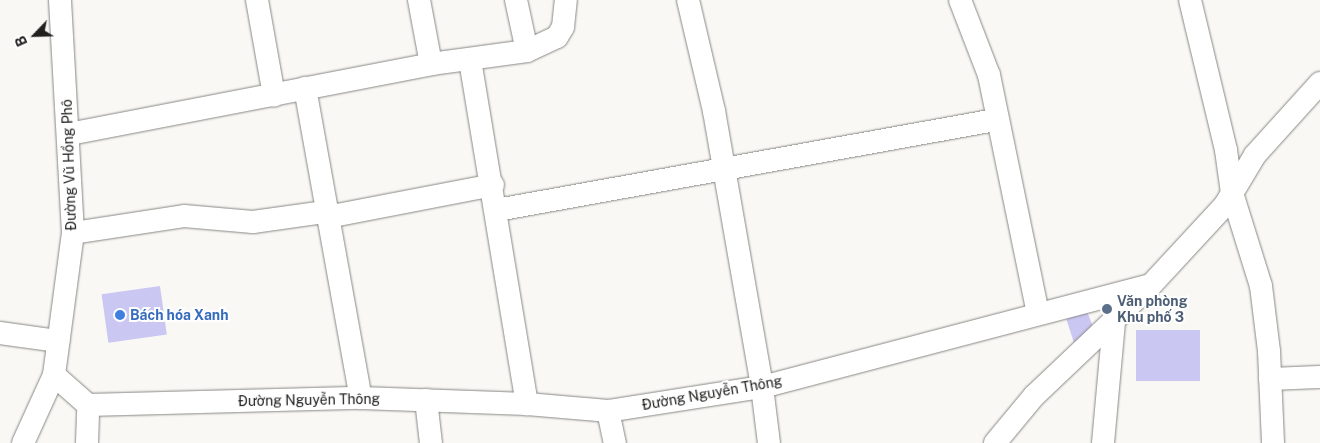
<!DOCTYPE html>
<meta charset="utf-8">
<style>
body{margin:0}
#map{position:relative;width:1320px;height:443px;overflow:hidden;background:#f9f8f5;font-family:"Public Sans",sans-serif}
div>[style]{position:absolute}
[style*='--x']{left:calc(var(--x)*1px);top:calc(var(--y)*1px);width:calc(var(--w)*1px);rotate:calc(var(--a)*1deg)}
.building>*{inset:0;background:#cac7f2;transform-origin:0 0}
.roads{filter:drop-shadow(0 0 1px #888784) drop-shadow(0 0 1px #888784)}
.minor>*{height:22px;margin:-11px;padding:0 11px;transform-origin:11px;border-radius:11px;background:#fff}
.dots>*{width:14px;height:14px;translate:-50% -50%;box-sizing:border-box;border:2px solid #fff;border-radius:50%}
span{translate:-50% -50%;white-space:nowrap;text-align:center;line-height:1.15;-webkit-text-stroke:4px #fff;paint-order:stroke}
.street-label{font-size:14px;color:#21201f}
.service-label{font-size:14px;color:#4e5e75;font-weight:700}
.left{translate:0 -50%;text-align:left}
.shop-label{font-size:14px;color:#366cbe;font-weight:700}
.north{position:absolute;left:10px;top:10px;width:50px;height:50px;-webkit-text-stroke:4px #fff;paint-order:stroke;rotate:246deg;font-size:14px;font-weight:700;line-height:20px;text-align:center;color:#21201f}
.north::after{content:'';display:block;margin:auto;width:18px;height:22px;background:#21201f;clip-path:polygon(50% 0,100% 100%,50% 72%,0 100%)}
</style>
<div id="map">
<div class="building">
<div style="left:160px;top:286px;width:49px;height:59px;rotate:82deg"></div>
<div style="clip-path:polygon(1086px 309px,1094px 329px,1075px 346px,1065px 315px)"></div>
<div style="left:1136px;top:330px;width:64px;height:51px"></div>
</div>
<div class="roads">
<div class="minor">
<div style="--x:257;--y:0;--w:97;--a:79.9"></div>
<div style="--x:419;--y:0;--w:65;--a:79.4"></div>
<div style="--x:516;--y:0;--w:52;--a:77.8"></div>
<div style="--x:688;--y:0;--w:114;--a:76.8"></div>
<div style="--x:714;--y:111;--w:280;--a:80.1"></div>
<div style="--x:762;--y:387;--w:56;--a:82.9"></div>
<div style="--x:960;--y:0;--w:80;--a:68.9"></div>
<div style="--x:989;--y:75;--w:243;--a:78.4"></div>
<div style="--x:1190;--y:0;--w:154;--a:76.5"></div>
<div style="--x:1226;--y:150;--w:43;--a:82.1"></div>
<div style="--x:1232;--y:193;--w:97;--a:72.7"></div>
<div style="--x:1261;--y:286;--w:65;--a:83"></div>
<div style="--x:1269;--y:351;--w:92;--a:87.5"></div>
<div style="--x:470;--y:60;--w:349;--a:80.6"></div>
<div style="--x:305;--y:88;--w:315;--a:79.8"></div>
<div style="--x:69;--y:134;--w:369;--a:-10.9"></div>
<div style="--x:431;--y:64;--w:97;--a:-7.7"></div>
<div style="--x:527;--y:51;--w:33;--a:-25"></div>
<div style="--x:557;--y:37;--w:12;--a:-59"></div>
<div style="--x:563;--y:27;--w:27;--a:-84"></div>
<div style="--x:497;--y:210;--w:506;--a:-10.24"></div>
<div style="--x:327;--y:217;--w:169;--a:-10.9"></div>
<div style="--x:73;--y:233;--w:112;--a:-8.7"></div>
<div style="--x:184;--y:216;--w:69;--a:5"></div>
<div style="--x:253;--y:222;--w:73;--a:-7.9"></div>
<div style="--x:0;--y:333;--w:59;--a:7.9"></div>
<div style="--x:54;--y:375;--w:45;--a:41.4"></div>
<div style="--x:1270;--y:379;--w:50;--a:-2.3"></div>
<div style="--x:426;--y:400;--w:43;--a:83.4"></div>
<div style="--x:88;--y:405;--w:273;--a:-1.5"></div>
<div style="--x:361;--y:398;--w:166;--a:2.1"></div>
<div style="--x:527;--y:404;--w:81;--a:4.9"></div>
<div style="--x:608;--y:411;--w:156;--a:-8.9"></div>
<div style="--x:762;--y:387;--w:402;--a:-14.7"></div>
<div style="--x:1151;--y:285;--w:109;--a:-47.2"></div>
<div style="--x:1225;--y:205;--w:58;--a:-59"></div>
<div style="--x:1255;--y:155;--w:97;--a:-47.9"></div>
<div style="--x:608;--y:411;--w:33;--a:78"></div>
<div style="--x:23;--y:443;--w:75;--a:-65.5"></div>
<div style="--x:54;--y:375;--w:143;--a:-82.4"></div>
<div style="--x:73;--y:233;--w:233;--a:-93.2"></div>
<div style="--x:87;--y:443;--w:38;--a:-88"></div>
<div style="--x:995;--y:443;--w:61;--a:-50.3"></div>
<div style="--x:1034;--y:396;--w:160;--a:-43.5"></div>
<div style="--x:1103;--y:443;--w:122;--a:-84.8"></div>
</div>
</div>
<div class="dots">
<div style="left:1107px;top:309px;background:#5c6f8a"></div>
<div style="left:120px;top:315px;background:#3f7fe0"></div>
</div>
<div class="street-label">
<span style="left:69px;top:165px;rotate:-92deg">Đường Vũ Hồng Phô</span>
<span style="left:712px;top:393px;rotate:-10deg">Đường Nguyễn Thông</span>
<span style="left:309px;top:400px;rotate:-1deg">Đường Nguyễn Thông</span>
</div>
<div class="service-label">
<span class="left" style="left:1117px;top:309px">Văn phòng<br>Khu phố 3</span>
</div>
<div class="shop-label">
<span class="left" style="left:130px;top:315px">Bách hóa Xanh</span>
</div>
<div class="north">B</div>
</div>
